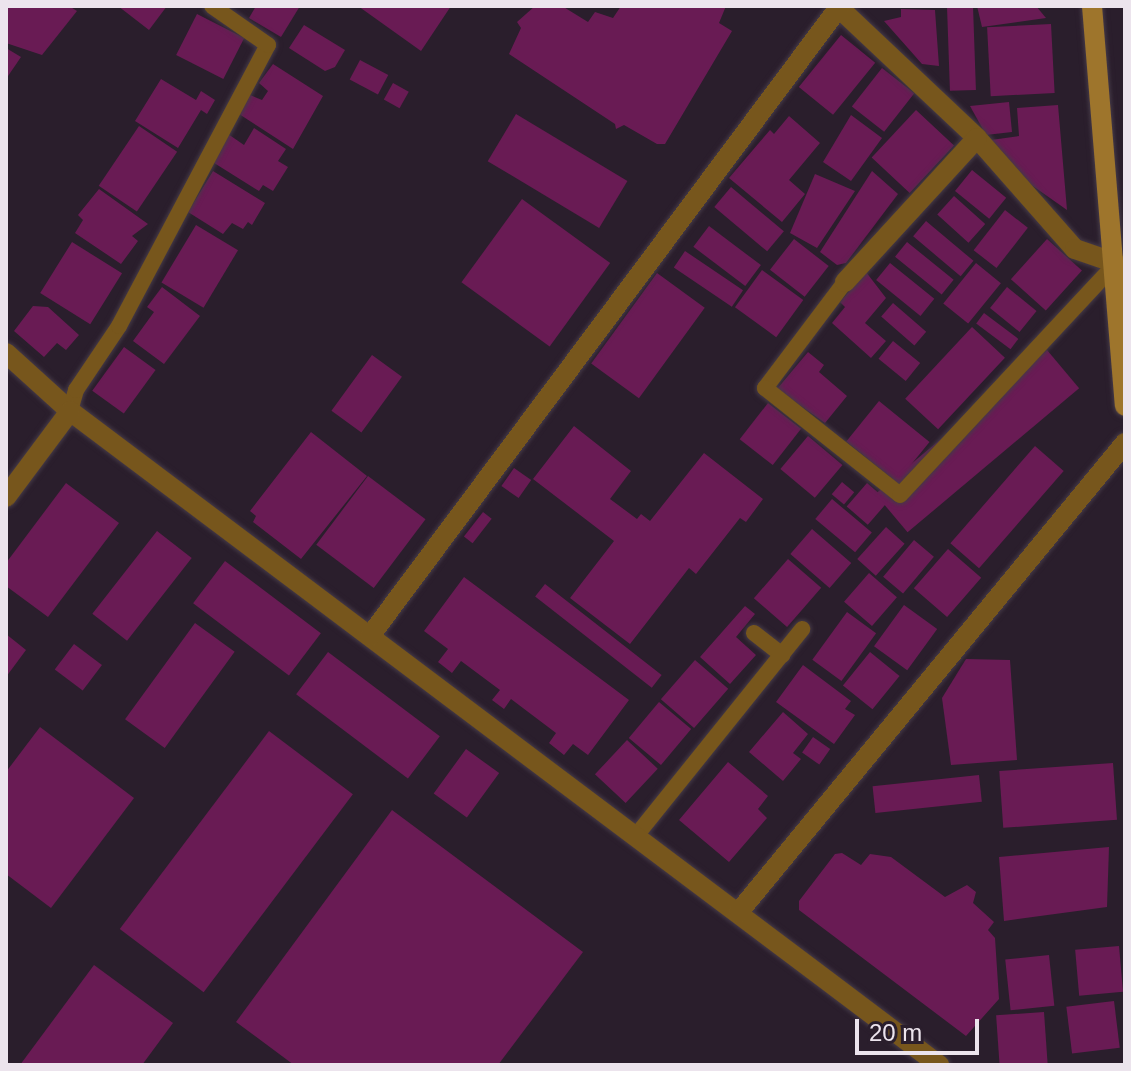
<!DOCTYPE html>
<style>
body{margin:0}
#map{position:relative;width:1131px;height:1071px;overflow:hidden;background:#2a1e2c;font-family:Arial,sans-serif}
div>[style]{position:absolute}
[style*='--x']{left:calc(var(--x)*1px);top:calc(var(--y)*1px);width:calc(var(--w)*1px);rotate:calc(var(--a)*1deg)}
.building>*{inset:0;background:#691b54;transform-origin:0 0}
.roads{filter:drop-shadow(0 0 2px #453a47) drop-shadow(0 0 2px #453a47)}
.lane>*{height:16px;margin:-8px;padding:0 8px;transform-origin:8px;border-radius:8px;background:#77561c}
.street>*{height:20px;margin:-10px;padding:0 10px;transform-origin:10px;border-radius:10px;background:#77561c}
.secondary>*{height:20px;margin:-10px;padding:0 10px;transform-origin:10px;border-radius:10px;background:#9e752c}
span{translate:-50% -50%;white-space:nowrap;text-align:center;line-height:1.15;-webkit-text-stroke:6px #2a1e2c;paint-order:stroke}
.frame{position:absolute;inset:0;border:8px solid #ece4ed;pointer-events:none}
.scale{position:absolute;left:855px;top:1019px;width:124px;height:36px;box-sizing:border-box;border:4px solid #ece4ed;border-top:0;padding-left:10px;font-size:24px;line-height:28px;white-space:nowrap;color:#ece4ed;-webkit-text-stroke:6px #2a1e2c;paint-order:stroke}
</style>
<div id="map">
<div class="building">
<div style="clip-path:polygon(6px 6px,69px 6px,77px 11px,42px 55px,6px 43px)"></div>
<div style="clip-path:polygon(118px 6px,167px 6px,149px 30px)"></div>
<div style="clip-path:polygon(256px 6px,300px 6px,281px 37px,249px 18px)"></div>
<div style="clip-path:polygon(358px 6px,451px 6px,421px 51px)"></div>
<div style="clip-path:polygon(535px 6px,562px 6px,588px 22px,595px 12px,613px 18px,621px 6px,726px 6px,719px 23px,732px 31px,665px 144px,657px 144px,624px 125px,616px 129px,615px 124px,509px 54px,521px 28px,517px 22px)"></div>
<div style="left:973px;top:6px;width:84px;height:26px;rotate:88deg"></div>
<div style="clip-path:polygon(977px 6px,1036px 6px,1046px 18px,982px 27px)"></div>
<div style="clip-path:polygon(901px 9px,935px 10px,939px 66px,922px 64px,884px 21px,901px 17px)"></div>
<div style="left:197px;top:14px;width:53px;height:46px;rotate:27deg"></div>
<div style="left:1051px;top:24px;width:69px;height:64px;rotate:87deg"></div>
<div style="clip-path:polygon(304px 25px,345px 50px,335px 67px,325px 71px,289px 48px)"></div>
<div style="left:841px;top:35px;width:44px;height:67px;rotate:39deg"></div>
<div style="clip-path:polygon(6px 48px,21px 57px,6px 79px)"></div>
<div style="left:360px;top:60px;width:32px;height:22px;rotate:28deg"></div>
<div style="clip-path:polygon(273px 64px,323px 96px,293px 149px,239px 114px,250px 95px,262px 100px,268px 91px,259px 83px)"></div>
<div style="left:882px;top:68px;width:41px;height:49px;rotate:38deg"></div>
<div style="clip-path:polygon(161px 79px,196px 100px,201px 91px,215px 100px,207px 114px,201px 110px,178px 148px,135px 121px)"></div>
<div style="left:393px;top:83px;width:18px;height:19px;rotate:29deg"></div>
<div style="clip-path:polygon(1009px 102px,1012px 132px,986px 135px,970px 106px)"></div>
<div style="clip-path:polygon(1058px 105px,1067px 210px,1030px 184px,991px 140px,1019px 136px,1017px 108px)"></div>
<div style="left:916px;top:110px;width:52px;height:65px;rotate:43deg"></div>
<div style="left:516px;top:114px;width:130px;height:55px;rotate:31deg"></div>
<div style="clip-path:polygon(851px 115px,882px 138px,851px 181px,823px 162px)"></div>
<div style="clip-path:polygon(789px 116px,820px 143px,789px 180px,805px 194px,782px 222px,729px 178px,770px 130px,774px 134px)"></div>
<div style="left:139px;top:126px;width:46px;height:72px;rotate:34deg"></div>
<div style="clip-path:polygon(254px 128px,286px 149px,278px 161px,288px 167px,273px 191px,263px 185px,259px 191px,211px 161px,228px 134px,244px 145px)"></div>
<div style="left:972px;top:170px;width:44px;height:27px;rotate:39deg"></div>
<div style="clip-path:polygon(213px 171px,265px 203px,252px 225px,248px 222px,243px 229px,232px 223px,223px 234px,188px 212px)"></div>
<div style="clip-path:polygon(872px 171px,898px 194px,846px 263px,837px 265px,820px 252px)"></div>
<div style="clip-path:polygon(815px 174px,855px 191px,817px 248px,790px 233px)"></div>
<div style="left:731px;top:187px;width:69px;height:26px;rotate:40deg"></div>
<div style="clip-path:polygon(99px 189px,148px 224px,132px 236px,138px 241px,121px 264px,75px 233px,83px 220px,78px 215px)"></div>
<div style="left:954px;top:196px;width:42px;height:25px;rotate:42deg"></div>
<div style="left:522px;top:199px;width:109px;height:103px;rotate:36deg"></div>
<div style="left:1005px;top:210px;width:29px;height:51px;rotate:38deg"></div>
<div style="left:926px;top:221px;width:62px;height:20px;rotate:40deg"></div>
<div style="left:196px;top:225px;width:49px;height:67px;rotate:31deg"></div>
<div style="left:709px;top:226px;width:65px;height:26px;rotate:37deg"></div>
<div style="left:794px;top:239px;width:44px;height:39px;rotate:38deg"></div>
<div style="left:1047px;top:239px;width:47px;height:54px;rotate:42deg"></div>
<div style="left:72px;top:242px;width:59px;height:60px;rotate:32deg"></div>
<div style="left:907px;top:242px;width:60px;height:19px;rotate:39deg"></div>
<div style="left:685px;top:251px;width:70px;height:20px;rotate:34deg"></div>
<div style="left:890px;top:263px;width:57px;height:22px;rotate:39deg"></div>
<div style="left:976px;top:263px;width:32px;height:52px;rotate:39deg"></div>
<div style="left:762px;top:270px;width:51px;height:46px;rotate:36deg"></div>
<div style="clip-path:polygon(866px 272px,886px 298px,865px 323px,886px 341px,871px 358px,832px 323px,845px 307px,840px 302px)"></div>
<div style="left:657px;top:273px;width:59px;height:112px;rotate:36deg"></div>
<div style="clip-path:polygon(162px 287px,200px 316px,164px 364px,133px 341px,154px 312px,147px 307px)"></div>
<div style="left:1007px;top:287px;width:38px;height:27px;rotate:39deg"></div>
<div style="left:893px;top:303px;width:44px;height:18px;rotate:41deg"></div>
<div style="clip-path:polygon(33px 306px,48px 307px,79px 335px,66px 350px,57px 343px,44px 357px,14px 331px)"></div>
<div style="left:984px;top:313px;width:43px;height:13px;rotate:37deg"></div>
<div style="left:972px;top:327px;width:45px;height:98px;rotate:43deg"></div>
<div style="left:893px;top:341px;width:35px;height:23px;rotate:39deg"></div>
<div style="left:124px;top:347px;width:39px;height:54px;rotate:36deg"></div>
<div style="left:1047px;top:350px;width:50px;height:224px;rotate:50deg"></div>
<div style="clip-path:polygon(808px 352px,824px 365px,819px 372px,847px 396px,825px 423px,777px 389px)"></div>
<div style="left:372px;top:355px;width:37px;height:69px;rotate:36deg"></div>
<div style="left:879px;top:401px;width:65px;height:52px;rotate:39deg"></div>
<div style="left:768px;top:403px;width:42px;height:46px;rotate:38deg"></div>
<div style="clip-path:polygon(574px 426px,631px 471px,610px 499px,637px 519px,641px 514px,650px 521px,704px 453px,763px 499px,746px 522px,740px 518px,696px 574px,689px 568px,630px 644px,570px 598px,614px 541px,533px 479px)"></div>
<div style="clip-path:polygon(311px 432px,367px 476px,301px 559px,253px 522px,256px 516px,250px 511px)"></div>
<div style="left:808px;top:436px;width:45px;height:43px;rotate:40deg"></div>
<div style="left:1035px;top:446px;width:38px;height:129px;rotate:41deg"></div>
<div style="left:514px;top:468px;width:21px;height:22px;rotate:35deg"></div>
<div style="left:368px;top:476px;width:72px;height:86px;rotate:37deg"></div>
<div style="left:842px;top:482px;width:16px;height:16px;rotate:40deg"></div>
<div style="clip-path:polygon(66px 483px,119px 523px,48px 617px,6px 586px,6px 563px)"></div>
<div style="left:867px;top:483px;width:28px;height:31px;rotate:41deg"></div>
<div style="left:832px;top:499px;width:52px;height:26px;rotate:40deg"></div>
<div style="left:483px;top:512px;width:11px;height:31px;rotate:38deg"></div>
<div style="left:886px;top:527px;width:25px;height:43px;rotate:42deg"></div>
<div style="left:812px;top:529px;width:52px;height:33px;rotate:41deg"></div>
<div style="left:157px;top:531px;width:44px;height:105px;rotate:38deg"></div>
<div style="left:914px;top:540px;width:26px;height:48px;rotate:40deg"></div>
<div style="left:948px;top:549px;width:44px;height:52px;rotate:41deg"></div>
<div style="left:788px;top:559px;width:44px;height:52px;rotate:41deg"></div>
<div style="left:225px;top:561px;width:120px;height:53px;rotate:37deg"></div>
<div style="left:869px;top:573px;width:37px;height:38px;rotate:41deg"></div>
<div style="clip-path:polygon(464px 577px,629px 700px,588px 755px,573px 744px,564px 755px,549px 743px,556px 733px,511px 699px,504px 709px,492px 700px,500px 690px,461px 661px,452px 673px,438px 662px,448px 649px,424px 631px)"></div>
<div style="left:545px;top:584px;width:148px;height:16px;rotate:38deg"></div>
<div style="left:904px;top:605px;width:41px;height:51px;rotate:36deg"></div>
<div style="clip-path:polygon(745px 606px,755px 614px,736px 637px,756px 655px,730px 684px,700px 657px)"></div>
<div style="left:847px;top:612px;width:36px;height:59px;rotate:36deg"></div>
<div style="left:195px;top:623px;width:49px;height:119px;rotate:36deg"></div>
<div style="clip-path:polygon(6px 634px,26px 650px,6px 677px)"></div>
<div style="left:74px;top:644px;width:35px;height:32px;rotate:37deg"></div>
<div style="left:328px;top:652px;width:140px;height:53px;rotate:37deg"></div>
<div style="left:870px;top:652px;width:38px;height:43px;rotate:39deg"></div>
<div style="clip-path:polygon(966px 659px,1010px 660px,1017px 760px,951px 765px,942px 698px)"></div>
<div style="left:695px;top:660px;width:44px;height:52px;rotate:41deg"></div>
<div style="clip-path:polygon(803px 665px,851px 701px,845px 709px,855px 715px,834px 744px,776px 702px)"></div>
<div style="left:659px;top:702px;width:42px;height:47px;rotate:40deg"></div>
<div style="clip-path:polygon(783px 712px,808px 734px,793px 753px,801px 759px,783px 781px,749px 752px)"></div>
<div style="clip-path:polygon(40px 727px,134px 798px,51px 908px,6px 874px,6px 772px)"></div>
<div style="left:269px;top:731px;width:105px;height:248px;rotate:37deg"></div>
<div style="left:813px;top:737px;width:21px;height:19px;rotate:35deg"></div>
<div style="left:627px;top:740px;width:42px;height:47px;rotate:43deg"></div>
<div style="left:466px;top:749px;width:41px;height:55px;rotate:36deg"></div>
<div style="clip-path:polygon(728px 762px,768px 796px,758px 809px,767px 818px,729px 862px,679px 820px)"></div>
<div style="left:1113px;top:763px;width:57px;height:114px;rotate:86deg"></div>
<div style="left:979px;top:775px;width:27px;height:107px;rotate:84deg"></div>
<div style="clip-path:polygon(392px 810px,583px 952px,498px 1065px,294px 1065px,236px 1022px)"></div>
<div style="clip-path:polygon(1109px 847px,1107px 907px,1004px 921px,999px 857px)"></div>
<div style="clip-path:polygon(842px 853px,861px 865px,870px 854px,891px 857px,945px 897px,967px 885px,976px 892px,973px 903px,994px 922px,988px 930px,995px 938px,999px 999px,966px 1036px,799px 910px,799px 901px,835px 854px)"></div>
<div style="left:1119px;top:946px;width:46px;height:44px;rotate:85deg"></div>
<div style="left:1049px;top:955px;width:51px;height:44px;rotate:84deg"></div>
<div style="clip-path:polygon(94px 965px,173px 1023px,142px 1065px,20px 1065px)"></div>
<div style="left:1114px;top:1001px;width:47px;height:48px;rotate:83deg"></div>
<div style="left:1044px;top:1012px;width:53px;height:48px;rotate:86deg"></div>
</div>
<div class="roads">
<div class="lane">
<div style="--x:845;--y:282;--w:133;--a:127"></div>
<div style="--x:765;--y:388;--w:172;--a:38.4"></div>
<div style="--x:900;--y:495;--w:317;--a:-47"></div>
<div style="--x:70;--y:411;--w:22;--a:-74"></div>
<div style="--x:76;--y:390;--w:77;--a:-56.1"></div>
<div style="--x:119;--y:326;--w:318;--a:-62.1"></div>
<div style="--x:268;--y:45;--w:68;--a:-145.1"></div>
<div style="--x:754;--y:633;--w:36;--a:38"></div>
<div style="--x:635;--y:837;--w:267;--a:-51.2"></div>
</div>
<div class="street">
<div style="--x:837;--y:6;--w:192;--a:43.3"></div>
<div style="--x:977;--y:138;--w:148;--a:48.6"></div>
<div style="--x:1075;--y:249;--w:43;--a:18.9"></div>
<div style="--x:845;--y:282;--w:195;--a:-47.5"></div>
<div style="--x:6;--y:353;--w:86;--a:42.2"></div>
<div style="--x:70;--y:411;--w:1088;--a:36.96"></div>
<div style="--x:6;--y:497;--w:107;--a:-53.3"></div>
<div style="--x:370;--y:636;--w:786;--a:-53.28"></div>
<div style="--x:738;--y:913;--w:609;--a:-50.53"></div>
</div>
<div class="secondary">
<div style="--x:1092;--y:6;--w:401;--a:85.3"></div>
</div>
</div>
<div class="frame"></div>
<div class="scale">20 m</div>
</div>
